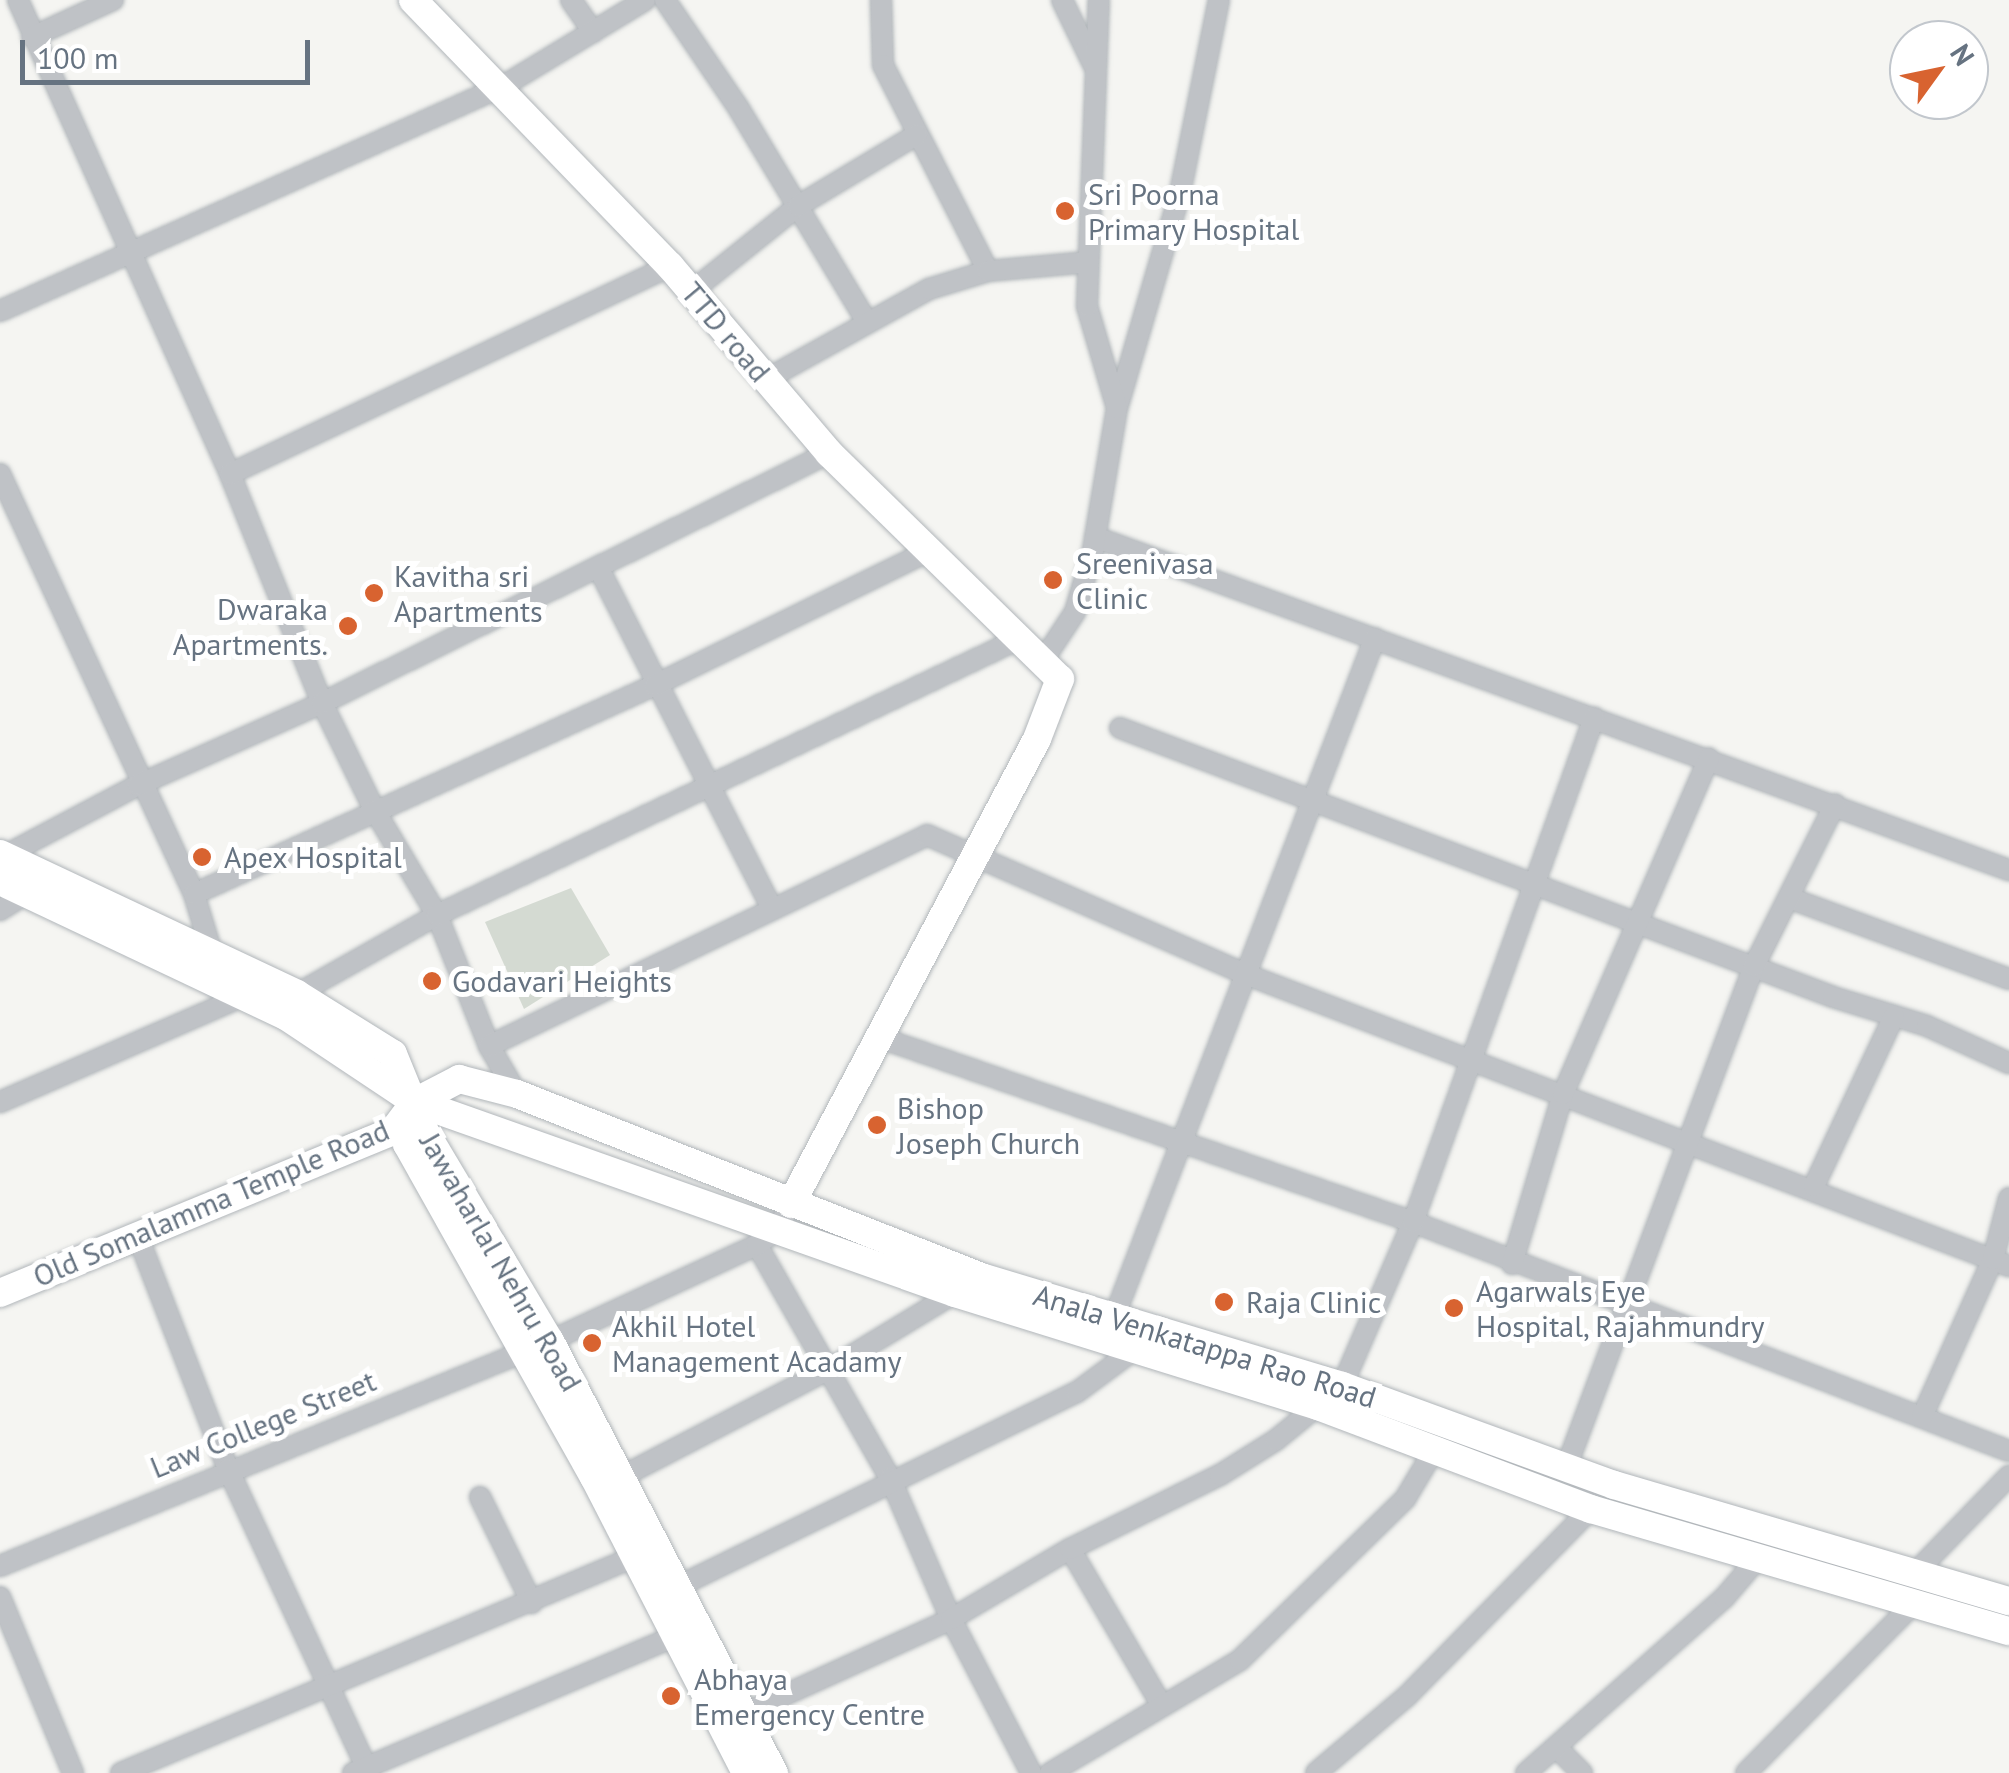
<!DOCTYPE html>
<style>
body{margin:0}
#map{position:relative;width:2009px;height:1773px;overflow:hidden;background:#f5f5f2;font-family:"PT Sans",sans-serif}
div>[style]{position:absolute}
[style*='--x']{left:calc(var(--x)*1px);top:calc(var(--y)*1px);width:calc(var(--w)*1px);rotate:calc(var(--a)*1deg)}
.green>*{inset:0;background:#d4dad2}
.roads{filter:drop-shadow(0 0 2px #b1b6ba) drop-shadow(0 0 2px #b1b6ba)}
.street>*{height:20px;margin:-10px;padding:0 10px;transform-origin:10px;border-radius:10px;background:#bfc2c6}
.secondary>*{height:28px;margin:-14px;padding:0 14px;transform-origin:14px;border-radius:14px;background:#fff}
.dots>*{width:28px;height:28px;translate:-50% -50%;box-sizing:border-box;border:5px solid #fff;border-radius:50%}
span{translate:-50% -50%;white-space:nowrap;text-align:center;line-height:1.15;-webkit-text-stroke:10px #fff;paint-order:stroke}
.poi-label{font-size:30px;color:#667381}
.left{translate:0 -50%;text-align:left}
.right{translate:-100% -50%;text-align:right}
.street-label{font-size:30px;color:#667381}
.north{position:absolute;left:1889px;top:20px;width:100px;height:100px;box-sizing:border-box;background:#fff;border:2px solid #c2c7cd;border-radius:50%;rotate:57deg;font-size:28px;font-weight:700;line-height:40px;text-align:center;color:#667381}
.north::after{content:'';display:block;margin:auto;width:35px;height:45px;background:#d86330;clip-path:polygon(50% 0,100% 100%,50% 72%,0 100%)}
.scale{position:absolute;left:20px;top:40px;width:290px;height:45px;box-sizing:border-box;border:5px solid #667381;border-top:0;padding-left:12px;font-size:30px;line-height:35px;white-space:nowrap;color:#667381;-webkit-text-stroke:8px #fff;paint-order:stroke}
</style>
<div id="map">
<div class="green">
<div style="clip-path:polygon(571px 888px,610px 955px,524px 1009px,485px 922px)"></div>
</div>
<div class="roads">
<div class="street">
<div style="--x:18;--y:0;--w:519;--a:65.9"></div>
<div style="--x:230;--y:474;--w:247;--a:68.1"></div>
<div style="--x:322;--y:703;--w:120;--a:63.9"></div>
<div style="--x:375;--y:811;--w:121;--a:59.2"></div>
<div style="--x:437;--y:915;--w:141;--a:68.3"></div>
<div style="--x:489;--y:1046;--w:56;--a:59.7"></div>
<div style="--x:571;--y:0;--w:39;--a:55"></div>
<div style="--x:665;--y:0;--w:132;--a:55.8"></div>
<div style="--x:739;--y:109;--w:249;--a:59"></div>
<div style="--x:881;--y:0;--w:65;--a:88.2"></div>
<div style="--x:883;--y:65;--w:231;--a:63"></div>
<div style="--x:1062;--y:0;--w:73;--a:64.1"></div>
<div style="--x:32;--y:37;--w:89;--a:-24.6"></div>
<div style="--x:692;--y:291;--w:136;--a:-38.7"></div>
<div style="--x:798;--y:206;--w:138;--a:-31"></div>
<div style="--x:0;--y:311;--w:551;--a:-24.1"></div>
<div style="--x:503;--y:86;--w:166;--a:-31.2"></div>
<div style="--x:765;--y:380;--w:188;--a:-29"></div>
<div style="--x:929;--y:289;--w:62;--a:-17"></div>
<div style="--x:988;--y:271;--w:100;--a:-5.1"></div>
<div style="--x:1118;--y:405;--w:221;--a:-73.7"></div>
<div style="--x:1180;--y:193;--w:197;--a:-78.6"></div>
<div style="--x:0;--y:474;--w:463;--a:65.2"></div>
<div style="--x:194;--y:894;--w:59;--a:73.1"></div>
<div style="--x:230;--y:474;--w:487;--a:-25.3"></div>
<div style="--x:1095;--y:537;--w:973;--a:20.02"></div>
<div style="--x:599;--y:569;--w:377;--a:63"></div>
<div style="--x:1044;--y:659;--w:56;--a:-56.6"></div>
<div style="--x:1075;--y:612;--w:65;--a:-73.8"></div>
<div style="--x:1093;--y:550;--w:144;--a:-80.4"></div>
<div style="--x:1117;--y:408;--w:106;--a:-106.4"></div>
<div style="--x:1087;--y:306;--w:306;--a:-87.8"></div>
<div style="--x:1120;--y:728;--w:762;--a:20.67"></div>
<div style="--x:1833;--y:997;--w:98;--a:17.1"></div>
<div style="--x:1927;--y:1026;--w:90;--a:24.3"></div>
<div style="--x:4;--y:856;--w:152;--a:-27.9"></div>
<div style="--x:138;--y:785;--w:201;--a:-24"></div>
<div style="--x:322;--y:703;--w:565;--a:-26.25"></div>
<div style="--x:194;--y:894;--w:506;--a:-24.39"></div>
<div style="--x:655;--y:685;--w:309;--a:-26.1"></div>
<div style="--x:1792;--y:899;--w:231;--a:20.2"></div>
<div style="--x:0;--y:910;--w:32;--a:-32"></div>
<div style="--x:297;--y:994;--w:161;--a:-29.4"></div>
<div style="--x:437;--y:915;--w:646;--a:-25.38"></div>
<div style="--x:881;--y:1038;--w:563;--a:19.08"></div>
<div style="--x:1413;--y:1222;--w:638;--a:21.02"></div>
<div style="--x:489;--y:1046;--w:486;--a:-25.7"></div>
<div style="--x:927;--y:835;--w:347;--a:23.6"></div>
<div style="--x:1245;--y:974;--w:818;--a:20.92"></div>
<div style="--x:0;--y:1102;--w:266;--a:-23.5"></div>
<div style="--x:1814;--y:1186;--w:188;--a:-64.8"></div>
<div style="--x:138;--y:1237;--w:249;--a:68.8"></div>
<div style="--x:228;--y:1469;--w:335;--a:65.1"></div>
<div style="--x:757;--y:1245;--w:268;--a:60.3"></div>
<div style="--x:890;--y:1478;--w:154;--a:66.6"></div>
<div style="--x:951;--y:1619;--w:174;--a:62.5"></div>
<div style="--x:1512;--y:1264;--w:177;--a:-73.3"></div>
<div style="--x:1563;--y:1094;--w:366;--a:-66.5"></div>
<div style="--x:1115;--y:1315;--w:725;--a:-68.99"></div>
<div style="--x:1922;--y:1417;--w:173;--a:-65.8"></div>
<div style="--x:1993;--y:1259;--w:63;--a:-75.3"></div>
<div style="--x:1566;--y:1468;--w:536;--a:-69.47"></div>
<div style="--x:1754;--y:966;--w:181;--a:-63.4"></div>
<div style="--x:621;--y:1477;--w:237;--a:-27.4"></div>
<div style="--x:831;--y:1368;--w:145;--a:-31.2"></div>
<div style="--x:480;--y:1497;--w:118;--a:63.9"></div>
<div style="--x:1070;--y:1549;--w:182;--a:59.6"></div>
<div style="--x:0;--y:1566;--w:594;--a:-22.25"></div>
<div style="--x:550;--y:1341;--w:228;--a:-24.9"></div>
<div style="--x:757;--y:1245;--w:25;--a:-37"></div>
<div style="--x:777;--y:1230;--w:30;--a:-62"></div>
<div style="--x:1916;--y:1572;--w:134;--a:-45.9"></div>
<div style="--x:679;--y:1586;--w:443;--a:-26"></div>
<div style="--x:1077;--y:1392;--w:67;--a:-36.5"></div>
<div style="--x:0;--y:1597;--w:191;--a:67.5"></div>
<div style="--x:743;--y:1714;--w:229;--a:-24.5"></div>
<div style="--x:951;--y:1619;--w:138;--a:-30.5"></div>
<div style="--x:1070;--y:1549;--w:167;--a:-26.3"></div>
<div style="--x:1220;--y:1475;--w:66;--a:-32"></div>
<div style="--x:1276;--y:1440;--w:85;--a:-39.3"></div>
<div style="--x:1342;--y:1386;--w:179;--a:-66.6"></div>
<div style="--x:1413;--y:1222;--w:536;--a:-70.25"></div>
<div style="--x:1556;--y:1747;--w:37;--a:45"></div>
<div style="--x:121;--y:1773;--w:570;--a:-22.83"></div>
<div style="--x:353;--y:1773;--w:364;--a:-23"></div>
<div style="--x:1050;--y:1773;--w:221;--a:-30.7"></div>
<div style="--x:1240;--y:1660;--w:231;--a:-44.3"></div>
<div style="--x:1405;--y:1499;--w:61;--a:-59.2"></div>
<div style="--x:1316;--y:1773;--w:119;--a:-40.2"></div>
<div style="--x:1407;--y:1696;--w:262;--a:-45.5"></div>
<div style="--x:1526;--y:1773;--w:264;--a:-41.5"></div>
<div style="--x:1724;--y:1598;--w:52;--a:-49.6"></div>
<div style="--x:1746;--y:1773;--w:240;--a:-45.3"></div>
</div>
<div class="secondary">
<div style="--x:413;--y:0;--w:370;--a:46"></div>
<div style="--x:670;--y:266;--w:245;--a:49.6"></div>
<div style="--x:829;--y:453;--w:323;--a:44.4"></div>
<div style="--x:1060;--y:679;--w:64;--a:111"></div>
<div style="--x:1037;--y:739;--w:526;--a:117.88"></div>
<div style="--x:0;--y:854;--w:328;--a:25.2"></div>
<div style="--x:297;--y:994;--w:113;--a:32"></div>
<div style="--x:393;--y:1054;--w:82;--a:67.8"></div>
<div style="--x:424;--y:1130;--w:246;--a:59.2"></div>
<div style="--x:550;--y:1341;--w:487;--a:62.6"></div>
<div style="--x:0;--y:881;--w:316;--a:25.3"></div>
<div style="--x:286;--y:1016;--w:155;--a:33.7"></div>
<div style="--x:415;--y:1102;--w:573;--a:19.48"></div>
<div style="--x:955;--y:1293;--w:380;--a:17.3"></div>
<div style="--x:1318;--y:1406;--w:292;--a:20.7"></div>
<div style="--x:1591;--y:1509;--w:435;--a:16.3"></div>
<div style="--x:414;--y:1109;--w:36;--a:101"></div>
<div style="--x:407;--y:1144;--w:382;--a:60.7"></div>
<div style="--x:594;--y:1477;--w:333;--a:62.8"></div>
<div style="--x:0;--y:1293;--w:425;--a:-22.4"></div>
<div style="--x:393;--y:1131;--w:36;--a:-53"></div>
<div style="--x:415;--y:1102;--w:50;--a:-27.6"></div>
<div style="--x:459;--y:1079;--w:60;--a:14.5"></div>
<div style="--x:517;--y:1094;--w:499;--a:21.5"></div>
<div style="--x:981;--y:1277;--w:377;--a:16.8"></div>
<div style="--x:1342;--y:1386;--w:289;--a:20"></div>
<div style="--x:1614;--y:1485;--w:412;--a:16.4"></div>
</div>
</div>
<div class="dots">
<div style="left:1065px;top:211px;background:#d86330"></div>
<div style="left:1053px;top:580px;background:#d86330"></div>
<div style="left:374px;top:593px;background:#d86330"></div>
<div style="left:348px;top:626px;background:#d86330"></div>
<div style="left:202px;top:857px;background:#d86330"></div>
<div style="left:432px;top:981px;background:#d86330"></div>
<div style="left:877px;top:1125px;background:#d86330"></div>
<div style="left:1224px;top:1302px;background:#d86330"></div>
<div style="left:1454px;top:1308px;background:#d86330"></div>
<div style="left:592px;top:1343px;background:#d86330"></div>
<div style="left:671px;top:1696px;background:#d86330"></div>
</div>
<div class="poi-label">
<span class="left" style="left:1088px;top:211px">Sri Poorna<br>Primary Hospital</span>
<span class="left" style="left:1076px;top:580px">Sreenivasa<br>Clinic</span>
<span class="left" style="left:394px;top:593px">Kavitha sri<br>Apartments</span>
<span class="right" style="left:328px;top:626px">Dwaraka<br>Apartments.</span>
<span class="left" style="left:224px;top:857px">Apex Hospital</span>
<span class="left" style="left:452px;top:981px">Godavari Heights</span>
<span class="left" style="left:897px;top:1125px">Bishop<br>Joseph Church</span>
<span class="left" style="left:1476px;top:1308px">Agarwals Eye<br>Hospital, Rajahmundry</span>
<span class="left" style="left:1246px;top:1302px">Raja Clinic</span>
<span class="left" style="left:612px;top:1343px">Akhil Hotel<br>Management Acadamy</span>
<span class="left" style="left:694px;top:1696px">Abhaya<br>Emergency Centre</span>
</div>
<div class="street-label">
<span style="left:726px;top:332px;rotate:50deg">TTD road</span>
<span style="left:211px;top:1203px;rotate:-23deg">Old Somalamma Temple Road</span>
<span style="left:501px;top:1262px;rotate:60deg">Jawaharlal Nehru Road</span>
<span style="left:1205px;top:1346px;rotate:17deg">Anala Venkatappa Rao Road</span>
<span style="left:263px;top:1424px;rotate:-22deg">Law College Street</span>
</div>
<div class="north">N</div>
<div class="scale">100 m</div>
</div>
